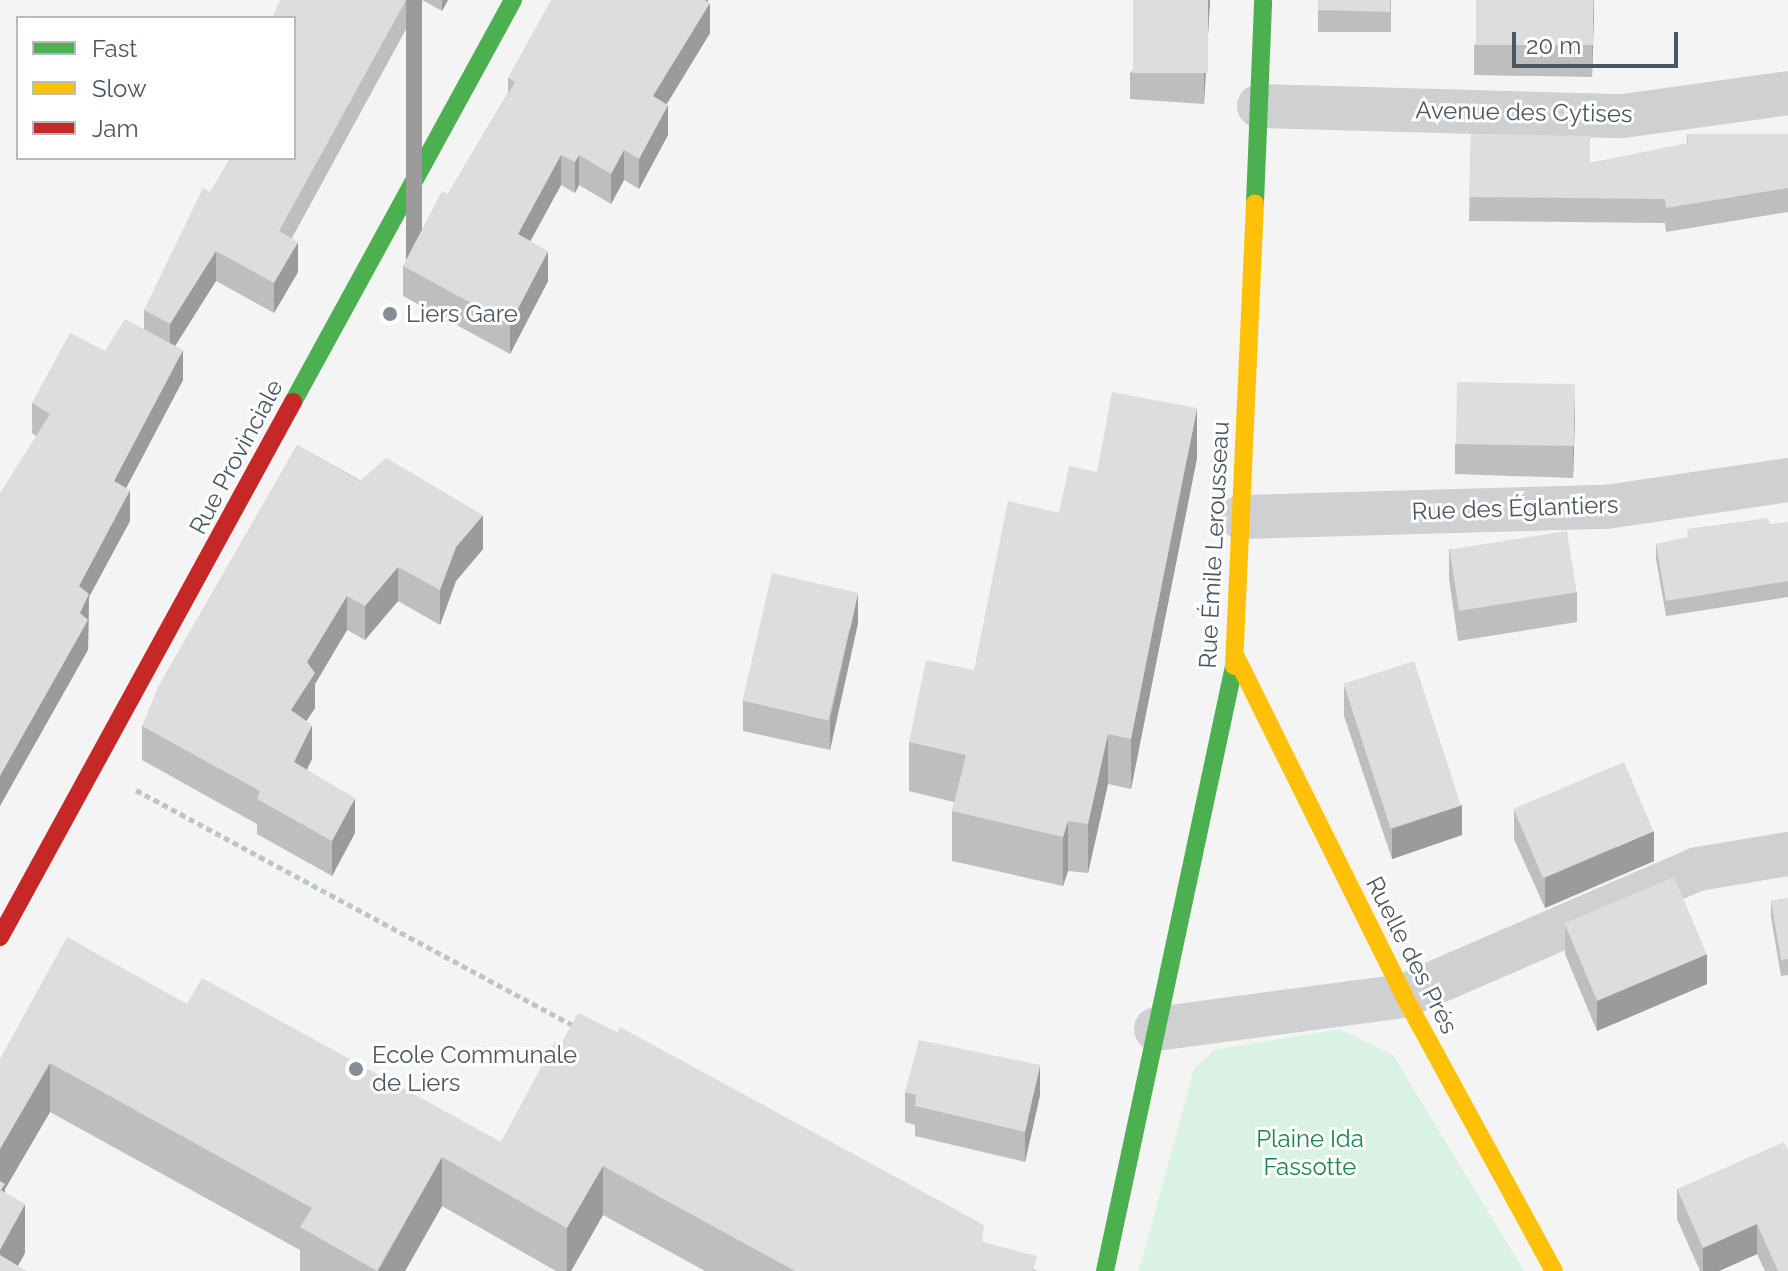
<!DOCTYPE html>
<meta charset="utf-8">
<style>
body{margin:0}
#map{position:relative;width:1788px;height:1271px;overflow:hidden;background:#f4f4f4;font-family:Raleway,sans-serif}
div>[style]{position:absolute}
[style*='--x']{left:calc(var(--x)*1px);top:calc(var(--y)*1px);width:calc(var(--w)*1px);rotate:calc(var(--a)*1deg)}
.green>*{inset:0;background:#d9f2e3}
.path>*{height:5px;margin-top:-2.5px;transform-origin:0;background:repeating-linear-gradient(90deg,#bcc7c4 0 6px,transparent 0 10px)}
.street>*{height:44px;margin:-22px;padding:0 22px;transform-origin:22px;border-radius:22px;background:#ced0d2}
.fast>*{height:18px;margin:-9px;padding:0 9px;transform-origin:9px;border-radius:9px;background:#4caf50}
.slow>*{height:18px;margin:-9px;padding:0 9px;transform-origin:9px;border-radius:9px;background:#ffc107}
.jam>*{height:18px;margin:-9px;padding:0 9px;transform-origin:9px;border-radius:9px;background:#c62828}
.wall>*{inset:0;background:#bebebf;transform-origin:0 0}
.shaded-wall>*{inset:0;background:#9b9b9b;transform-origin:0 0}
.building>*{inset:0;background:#ddddde;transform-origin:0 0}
.dots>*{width:22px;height:22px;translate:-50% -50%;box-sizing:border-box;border:4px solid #fff;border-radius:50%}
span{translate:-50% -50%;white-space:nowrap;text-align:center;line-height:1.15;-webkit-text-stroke:6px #fff;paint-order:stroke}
.street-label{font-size:24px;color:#4a5661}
.poi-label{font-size:24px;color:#4a5661}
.left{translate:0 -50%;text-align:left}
.park-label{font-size:24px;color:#17864f}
.legend{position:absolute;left:16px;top:16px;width:280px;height:144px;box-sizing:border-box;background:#fff;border:2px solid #b7bbc0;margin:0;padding:10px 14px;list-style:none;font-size:24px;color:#4a5661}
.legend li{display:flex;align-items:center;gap:16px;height:40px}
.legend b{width:40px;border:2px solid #b7bbc0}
.scale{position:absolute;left:1512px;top:32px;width:166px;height:36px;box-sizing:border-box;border:4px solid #4a5661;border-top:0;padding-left:10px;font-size:24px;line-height:28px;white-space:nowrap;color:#4a5661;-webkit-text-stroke:6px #fff;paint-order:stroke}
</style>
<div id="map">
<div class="green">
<div style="clip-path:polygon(1339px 1029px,1393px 1055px,1524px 1271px,1139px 1271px,1194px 1069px,1214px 1050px)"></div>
</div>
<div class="path">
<div style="--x:136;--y:790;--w:498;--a:28.3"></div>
</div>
<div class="street">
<div style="--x:1259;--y:106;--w:364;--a:1.6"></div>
<div style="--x:1623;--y:116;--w:167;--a:-7.9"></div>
<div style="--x:1241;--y:517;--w:365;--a:-1.6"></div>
<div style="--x:1606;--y:507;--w:184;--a:-8.4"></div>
<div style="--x:1156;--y:1029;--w:250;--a:-7.6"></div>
<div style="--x:1404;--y:996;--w:320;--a:-23.4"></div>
<div style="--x:1698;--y:869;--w:91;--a:-9.5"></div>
</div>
<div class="fast">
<div style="--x:1255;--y:203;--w:203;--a:-87.7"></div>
<div style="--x:293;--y:402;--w:458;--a:-61.3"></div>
<div style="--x:1105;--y:1271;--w:619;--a:-77.96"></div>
</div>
<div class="slow">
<div style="--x:1236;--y:657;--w:378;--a:63.6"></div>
<div style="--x:1404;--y:996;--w:313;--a:61.4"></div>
<div style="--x:1234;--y:666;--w:463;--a:-87.4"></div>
</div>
<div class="jam">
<div style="--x:0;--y:937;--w:610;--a:-61.29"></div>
</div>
<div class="wall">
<div style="clip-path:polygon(280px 0,448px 0,442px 11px,422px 0,292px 238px,298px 272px,274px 313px,216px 281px,175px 346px,183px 380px,126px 488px,130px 521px,89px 597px,88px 650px,36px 436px,32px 433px,32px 403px,105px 351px,144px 329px,144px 310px,210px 192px,294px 158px)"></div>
<div style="clip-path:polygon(708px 0,710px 33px,667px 104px,668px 135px,639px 189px,624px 180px,611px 204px,579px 185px,575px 193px,561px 185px,530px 241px,548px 281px,510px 354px,403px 296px,403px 266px,448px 194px,508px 93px,508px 78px)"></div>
<div style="clip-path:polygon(1210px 0,1204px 104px,1130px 99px,1130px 73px)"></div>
<div style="left:1318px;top:0;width:73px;height:32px"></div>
<div style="clip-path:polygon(1594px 0,1592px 77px,1474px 75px,1474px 45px)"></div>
<div style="clip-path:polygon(1471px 134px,1590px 163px,1687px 144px,1687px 134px,1788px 134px,1788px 212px,1666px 232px,1665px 223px,1469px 221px)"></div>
<div style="clip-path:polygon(1575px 415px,1573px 478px,1455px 474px,1455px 444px)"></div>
<div style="clip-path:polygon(297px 445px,483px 549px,456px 581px,440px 625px,398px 601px,365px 640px,347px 630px,315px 684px,315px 708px,306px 721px,312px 759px,307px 769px,355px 833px,332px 876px,257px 834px,257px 824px,142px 760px,142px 726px)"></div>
<div style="clip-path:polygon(1197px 458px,1131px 789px,1108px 784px,1088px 873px,1068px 871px,1063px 886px,952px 861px,952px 811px,954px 802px,909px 791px,909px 742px,974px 670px,1059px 513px,1097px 472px)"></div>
<div style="clip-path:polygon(1788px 522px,1788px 597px,1666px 616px,1656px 559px,1656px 544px)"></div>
<div style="clip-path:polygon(1449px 549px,1577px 592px,1577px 622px,1458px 641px,1449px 579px)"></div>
<div style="clip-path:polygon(858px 623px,830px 750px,743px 731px,743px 701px)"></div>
<div style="clip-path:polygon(1344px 686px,1462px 835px,1392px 859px,1344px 716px)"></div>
<div style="clip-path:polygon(1514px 809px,1654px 861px,1545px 908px,1514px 839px)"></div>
<div style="clip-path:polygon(1788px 898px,1788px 975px,1781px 976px,1771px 917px,1771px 901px)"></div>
<div style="clip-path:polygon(1565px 924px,1707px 984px,1597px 1031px,1565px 954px)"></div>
<div style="clip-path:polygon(187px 1004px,501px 1142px,984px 1242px,1037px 1271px,705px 1271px,603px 1215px,571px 1271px,556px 1271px,442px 1206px,405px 1271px,300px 1271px,300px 1250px,50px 1112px,5px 1189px,5px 1193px,25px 1253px,18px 1266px,0 1271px,0 1059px)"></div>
<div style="clip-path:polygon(905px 1092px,1040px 1095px,1025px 1162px,915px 1136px,915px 1125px,905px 1122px)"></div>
<div style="clip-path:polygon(1788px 1150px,1788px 1271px,1765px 1271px,1757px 1254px,1719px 1271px,1700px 1271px,1677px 1219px,1677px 1189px)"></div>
</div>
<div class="shaded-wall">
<div style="left:406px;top:0;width:16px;height:264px"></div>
<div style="clip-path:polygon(442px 0,448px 0,442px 11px)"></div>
<div style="clip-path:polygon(701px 0,708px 0,708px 6px,710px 3px,710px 33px,653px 126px,653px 96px)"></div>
<div style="clip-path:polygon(1208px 0,1210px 0,1204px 104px,1204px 78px)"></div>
<div style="clip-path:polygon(1594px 0,1594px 14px,1592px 77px,1592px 47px)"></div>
<div style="clip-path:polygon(668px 105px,668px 135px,639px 189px,639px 159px)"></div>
<div style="clip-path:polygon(624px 150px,624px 180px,611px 204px,611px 174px)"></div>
<div style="clip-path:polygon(561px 155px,561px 185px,518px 264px,518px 234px)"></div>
<div style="clip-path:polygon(579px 155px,579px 185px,575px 193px,575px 162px)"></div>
<div style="clip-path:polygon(298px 242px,298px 272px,274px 313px,274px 283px)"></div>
<div style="clip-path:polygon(216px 251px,216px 281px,170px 354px,170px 324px)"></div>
<div style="clip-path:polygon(548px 251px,548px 281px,510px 354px,510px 324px)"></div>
<div style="clip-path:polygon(183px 350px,183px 380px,114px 511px,114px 481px)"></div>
<div style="clip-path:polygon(1575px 385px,1575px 415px,1573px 478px,1573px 448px)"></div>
<div style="clip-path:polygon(1197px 408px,1197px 458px,1131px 789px,1131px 739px)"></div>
<div style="clip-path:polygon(130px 490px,130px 521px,89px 597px,88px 650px,0 806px,0 776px,79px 586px)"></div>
<div style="clip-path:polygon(483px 515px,483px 549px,456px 581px,440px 625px,440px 590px,456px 547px)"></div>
<div style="clip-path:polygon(398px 567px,398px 601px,365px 640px,365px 606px)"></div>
<div style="clip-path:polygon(858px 593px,858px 623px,830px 750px,830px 720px)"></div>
<div style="clip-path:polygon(347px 596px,347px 630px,315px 684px,315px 708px,291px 745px,291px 710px,307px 662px)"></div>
<div style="clip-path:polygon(312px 725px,312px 759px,294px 796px,294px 762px)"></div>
<div style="clip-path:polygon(1108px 734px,1108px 784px,1088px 873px,1088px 824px)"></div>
<div style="clip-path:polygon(355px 798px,355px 833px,332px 876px,332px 841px)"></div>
<div style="clip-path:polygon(1462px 805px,1462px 835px,1392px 859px,1392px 829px)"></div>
<div style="clip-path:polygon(1068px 821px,1068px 871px,1063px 886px,1063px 837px)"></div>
<div style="clip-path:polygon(1654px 831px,1654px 861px,1545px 908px,1545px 878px)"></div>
<div style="clip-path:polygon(1707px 954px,1707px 984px,1597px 1031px,1597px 1001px)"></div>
<div style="clip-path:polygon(50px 1063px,50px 1112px,5px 1189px,5px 1233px,0 1197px,0 1149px)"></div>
<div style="clip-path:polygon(1040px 1065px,1040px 1095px,1025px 1162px,1025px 1132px)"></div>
<div style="clip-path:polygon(442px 1157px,442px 1206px,405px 1271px,378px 1271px)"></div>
<div style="clip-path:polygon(603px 1166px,603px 1215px,571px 1271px,567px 1271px,567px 1228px)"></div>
<div style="clip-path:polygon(25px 1204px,25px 1253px,15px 1271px,0 1271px,0 1250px)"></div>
<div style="clip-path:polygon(1757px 1224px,1757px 1254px,1719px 1271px,1703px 1271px,1703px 1248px)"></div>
</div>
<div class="building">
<div style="clip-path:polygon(280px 0,406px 0,279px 231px,298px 242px,274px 283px,216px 251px,170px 324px,144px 310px,203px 188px,210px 192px,230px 158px,294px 158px,294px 18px,272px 18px)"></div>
<div style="clip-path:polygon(551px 0,705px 0,710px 3px,653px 96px,668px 105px,639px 159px,624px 150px,611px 174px,579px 155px,575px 162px,561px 155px,518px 234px,548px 251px,510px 324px,403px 266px,442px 191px,448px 194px,515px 82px,508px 78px)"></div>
<div style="left:1133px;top:0;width:75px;height:73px"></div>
<div style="clip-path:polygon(1318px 0,1390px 0,1390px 12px,1318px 10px)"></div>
<div style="left:1476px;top:0;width:117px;height:45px"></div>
<div style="clip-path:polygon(1471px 134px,1590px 136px,1590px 163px,1688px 143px,1687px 134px,1788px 134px,1788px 188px,1666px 208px,1665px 199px,1469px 197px)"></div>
<div style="clip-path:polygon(125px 319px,183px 350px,114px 481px,130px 490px,79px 586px,89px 594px,80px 613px,88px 620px,0 776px,0 493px,50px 414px,32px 403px,70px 333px,105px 351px)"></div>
<div style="left:1457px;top:382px;width:118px;height:62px;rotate:1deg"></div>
<div style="clip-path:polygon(1112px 392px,1197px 408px,1131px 739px,1108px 734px,1088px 824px,1068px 821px,1063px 837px,952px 811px,966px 755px,909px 742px,926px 660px,974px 670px,1008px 501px,1059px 513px,1069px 466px,1097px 472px)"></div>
<div style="clip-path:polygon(297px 445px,360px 481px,386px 458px,483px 515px,456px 547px,440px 590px,398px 567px,365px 606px,347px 596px,307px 662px,315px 673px,291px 710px,312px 725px,294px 762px,355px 798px,332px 841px,257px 799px,260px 791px,142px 726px,159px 685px)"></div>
<div style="clip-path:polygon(1768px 518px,1770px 524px,1788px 522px,1788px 581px,1666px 601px,1656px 544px,1688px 537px,1687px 529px)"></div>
<div style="left:1567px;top:531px;width:62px;height:119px;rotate:81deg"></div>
<div style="left:772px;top:573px;width:88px;height:131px;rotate:13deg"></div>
<div style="left:1414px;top:661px;width:152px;height:74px;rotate:72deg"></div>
<div style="left:1624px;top:762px;width:75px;height:120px;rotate:67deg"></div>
<div style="left:1674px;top:877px;width:84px;height:119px;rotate:67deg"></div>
<div style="clip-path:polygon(1788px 898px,1788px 959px,1781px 960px,1771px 901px)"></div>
<div style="clip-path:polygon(67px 937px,187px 1004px,202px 978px,501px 1142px,555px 1041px,561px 1044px,578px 1013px,617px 1032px,620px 1027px,984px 1225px,982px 1242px,1037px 1256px,1033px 1271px,795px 1271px,603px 1166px,567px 1228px,442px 1157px,377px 1271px,300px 1227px,312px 1208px,50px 1063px,0 1149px,0 1059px)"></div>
<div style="clip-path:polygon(919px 1040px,1040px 1065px,1025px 1132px,915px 1106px,916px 1095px,905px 1092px)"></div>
<div style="clip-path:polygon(1784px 1142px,1788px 1150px,1788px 1271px,1778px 1271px,1757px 1224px,1703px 1248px,1677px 1189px)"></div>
<div style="clip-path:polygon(0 1181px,5px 1184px,1px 1190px,25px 1204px,0 1250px)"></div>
<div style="clip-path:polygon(0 1255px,27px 1271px,0 1271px)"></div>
</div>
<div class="dots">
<div style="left:390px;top:314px;background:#868d94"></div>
<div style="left:356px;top:1069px;background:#868d94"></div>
</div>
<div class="street-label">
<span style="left:1524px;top:112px;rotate:1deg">Avenue des Cytises</span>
<span style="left:236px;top:457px;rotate:-62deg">Rue Provinciale</span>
<span style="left:1515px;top:508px;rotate:-2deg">Rue des Églantiers</span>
<span style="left:1214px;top:545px;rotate:-87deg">Rue Émile Lerousseau</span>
<span style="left:1412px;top:955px;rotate:63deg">Ruelle des Prés</span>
</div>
<div class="poi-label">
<span class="left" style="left:406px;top:314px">Liers Gare</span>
<span class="left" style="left:372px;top:1069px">Ecole Communale<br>de Liers</span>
</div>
<div class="park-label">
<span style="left:1310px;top:1153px">Plaine Ida<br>Fassotte</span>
</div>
<ul class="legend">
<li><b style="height:10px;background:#4caf50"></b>Fast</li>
<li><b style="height:10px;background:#ffc107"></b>Slow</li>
<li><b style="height:10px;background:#c62828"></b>Jam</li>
</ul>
<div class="scale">20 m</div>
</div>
